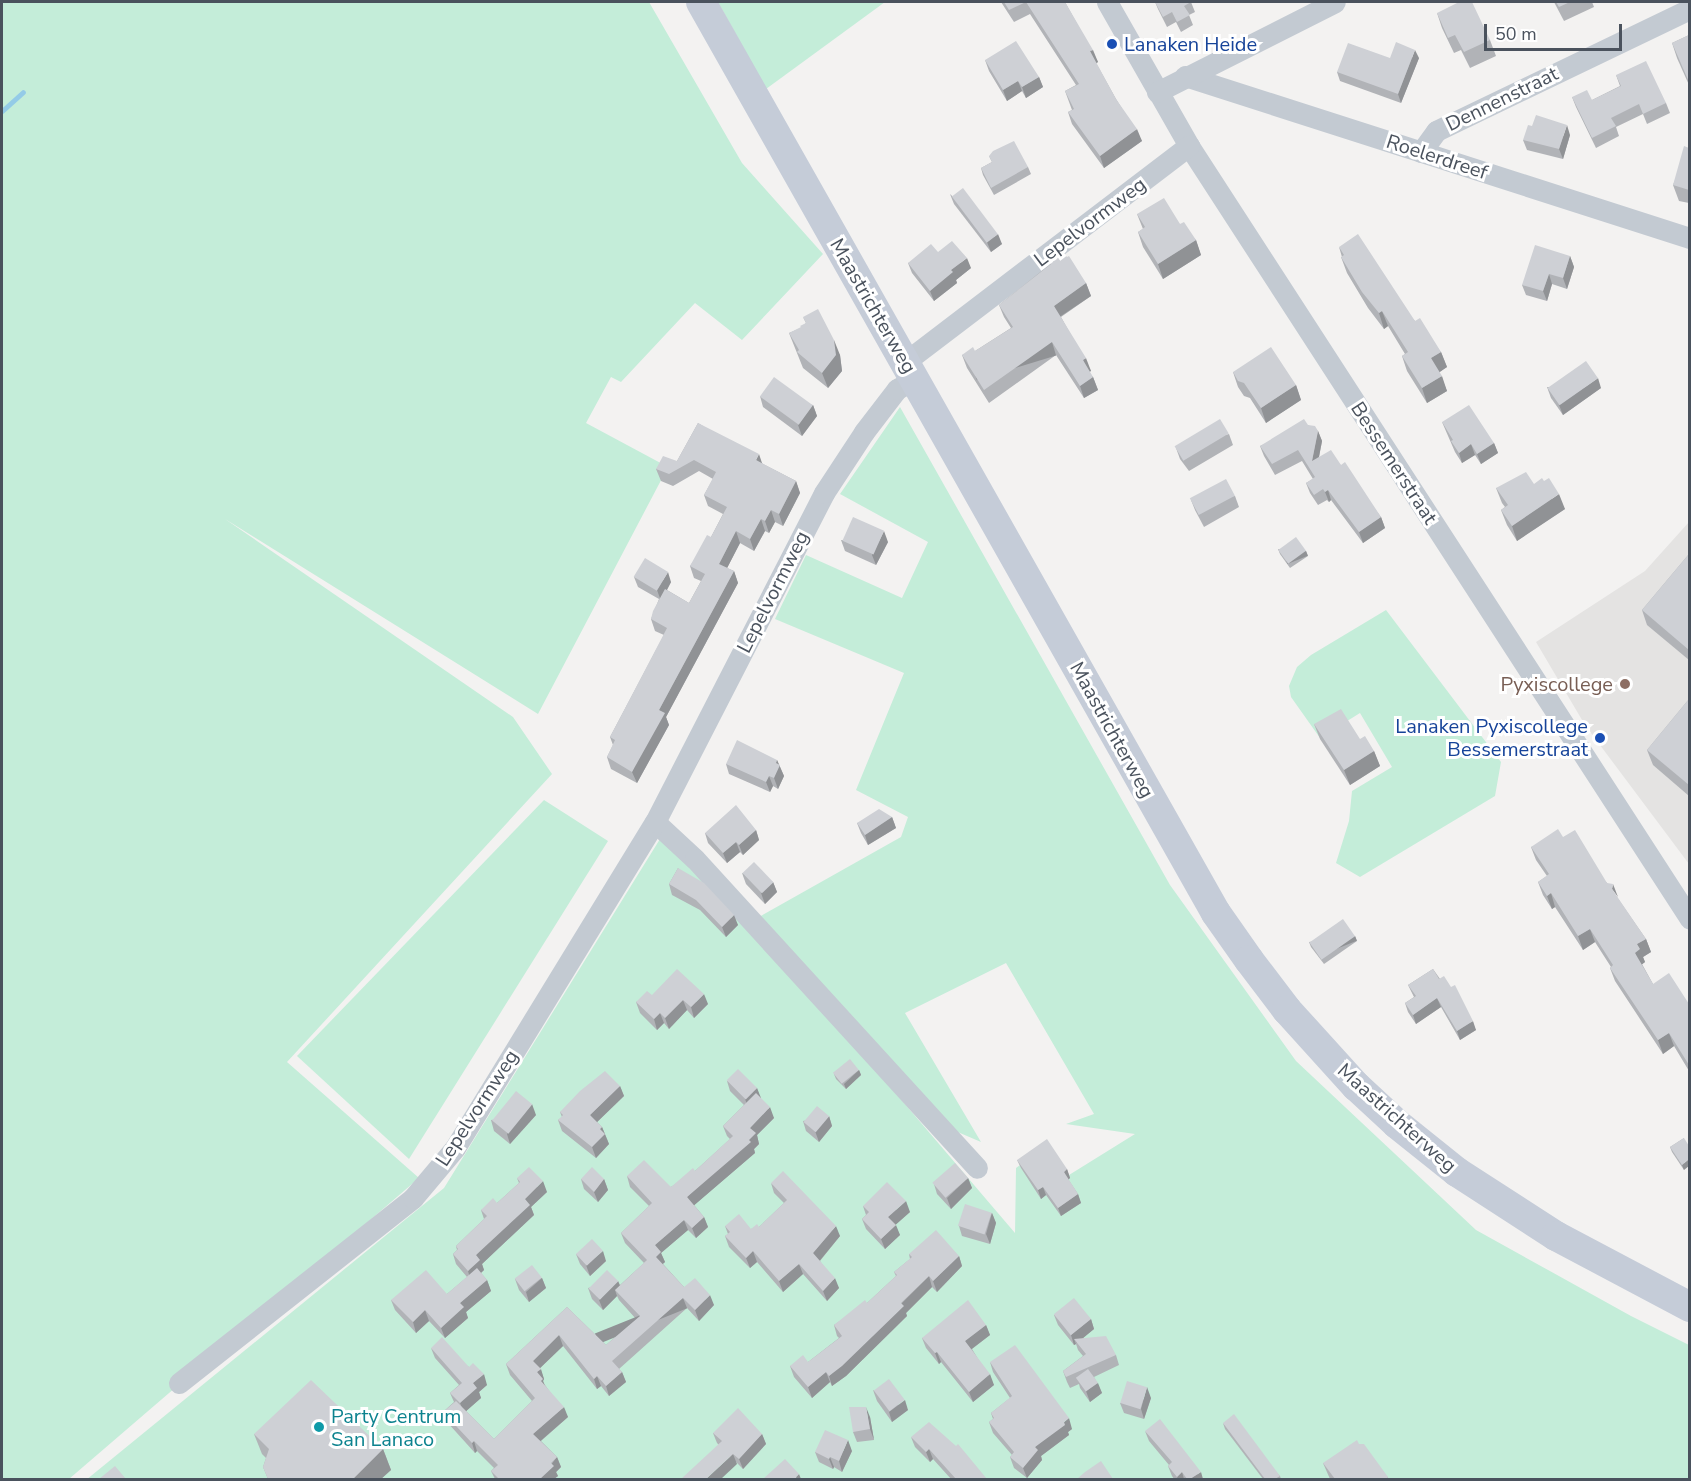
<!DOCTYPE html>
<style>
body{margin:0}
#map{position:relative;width:1691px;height:1481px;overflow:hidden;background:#f3f2f1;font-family:"Nunito Sans",sans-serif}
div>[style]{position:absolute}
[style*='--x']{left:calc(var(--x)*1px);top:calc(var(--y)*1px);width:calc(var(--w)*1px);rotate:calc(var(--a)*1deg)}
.education>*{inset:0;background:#e4e3e2}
.green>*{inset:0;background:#c4edd9}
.stream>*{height:5px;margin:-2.5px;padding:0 2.5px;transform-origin:2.5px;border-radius:2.5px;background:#94cbe7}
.minor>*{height:21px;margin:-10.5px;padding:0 10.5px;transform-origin:10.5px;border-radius:10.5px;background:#c3cad2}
.secondary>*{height:30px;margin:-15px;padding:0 15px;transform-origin:15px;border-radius:15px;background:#c5ccd8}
.wall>*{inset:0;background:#b1b3b7}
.shaded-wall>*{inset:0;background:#909295;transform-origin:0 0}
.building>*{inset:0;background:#ced0d5;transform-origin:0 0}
.dots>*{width:16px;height:16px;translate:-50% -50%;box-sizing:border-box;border:3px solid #fff;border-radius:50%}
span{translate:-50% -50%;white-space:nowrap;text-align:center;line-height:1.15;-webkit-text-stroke:6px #fff;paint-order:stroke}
.transit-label{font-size:20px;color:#164399}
.left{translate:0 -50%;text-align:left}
.right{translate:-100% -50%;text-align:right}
.street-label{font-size:20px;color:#4a525d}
.education-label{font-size:20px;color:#785e54}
.culture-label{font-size:20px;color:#0d838f}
.frame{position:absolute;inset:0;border:3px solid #4a525d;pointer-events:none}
.scale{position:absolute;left:1484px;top:24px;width:138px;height:27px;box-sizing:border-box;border:3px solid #4a525d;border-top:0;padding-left:8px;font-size:18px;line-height:21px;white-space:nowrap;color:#4a525d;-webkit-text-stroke:4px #fff;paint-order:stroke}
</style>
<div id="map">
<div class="education">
<div style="clip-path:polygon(1689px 522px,1689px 864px,1585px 725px,1536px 642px,1645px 571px)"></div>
</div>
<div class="green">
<div style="clip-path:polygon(2px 2px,649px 2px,742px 163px,823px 254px,742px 340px,695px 303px,621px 382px,611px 377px,586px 423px,668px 467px,538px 714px,225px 519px,513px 717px,552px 774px,287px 1062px,419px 1178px,69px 1479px,2px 1480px)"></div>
<div style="clip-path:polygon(718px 2px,885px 2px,766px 89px)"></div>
<div style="clip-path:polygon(900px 407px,1170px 885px,1296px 1061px,1476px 1230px,1631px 1316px,1689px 1345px,1689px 1479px,86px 1480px,444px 1188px,660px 839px,692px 869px,817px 1001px,1015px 1233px,1016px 1168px,1049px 1144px,1069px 1175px,1135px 1134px,1066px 1124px,1094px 1114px,1006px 963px,905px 1013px,981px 1142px,953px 1130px,759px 917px,901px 837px,908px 817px,856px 790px,904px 673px,775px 619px,806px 555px,902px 598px,928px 542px,840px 494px)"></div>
<div style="clip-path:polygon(1386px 610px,1501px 762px,1495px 796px,1360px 877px,1336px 863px,1349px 821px,1352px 791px,1392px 767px,1360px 713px,1320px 738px,1291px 697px,1289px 686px,1297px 667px,1311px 655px)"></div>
<div style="clip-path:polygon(544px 800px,608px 841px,409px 1159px,297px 1056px)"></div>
</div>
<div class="stream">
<div style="--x:2;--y:111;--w:28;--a:-42"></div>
</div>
<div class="minor">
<div style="--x:1107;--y:2;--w:166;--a:60.3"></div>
<div style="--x:1189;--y:146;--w:921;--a:57.05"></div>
<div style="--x:1185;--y:76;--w:530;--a:17.79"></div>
<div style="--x:1157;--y:92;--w:199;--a:-26.8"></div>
<div style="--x:1421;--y:152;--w:26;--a:-54"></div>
<div style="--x:1436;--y:131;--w:282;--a:-25.7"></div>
<div style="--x:905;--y:362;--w:357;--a:-37.3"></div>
<div style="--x:655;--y:822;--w:54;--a:42.8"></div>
<div style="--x:695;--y:859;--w:418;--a:47.6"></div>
<div style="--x:179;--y:1383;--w:298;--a:-38.3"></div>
<div style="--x:413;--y:1198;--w:65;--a:-50"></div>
<div style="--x:455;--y:1148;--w:382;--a:-58.5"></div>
<div style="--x:655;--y:822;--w:370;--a:-62.8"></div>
<div style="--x:824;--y:493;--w:73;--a:-56.7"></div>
<div style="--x:864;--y:432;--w:54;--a:-52.5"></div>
<div style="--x:897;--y:389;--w:21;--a:-29"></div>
</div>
<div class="secondary">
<div style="--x:701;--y:2;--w:1046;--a:60.52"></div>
<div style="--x:1216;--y:913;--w:57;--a:54.9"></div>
<div style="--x:1249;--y:960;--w:63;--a:52.8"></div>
<div style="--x:1287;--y:1010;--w:103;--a:47.8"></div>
<div style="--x:1356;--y:1086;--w:56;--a:42.8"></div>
<div style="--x:1397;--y:1124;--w:77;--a:38.7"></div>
<div style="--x:1457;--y:1172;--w:118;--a:32.9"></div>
<div style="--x:1556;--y:1236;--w:152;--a:27.9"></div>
</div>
<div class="wall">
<div style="clip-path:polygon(1001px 2px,1065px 2px,1098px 62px,1096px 63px,1116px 99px,1142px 141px,1104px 168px,1072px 124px,1068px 112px,1072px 110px,1065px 91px,1076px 85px,1030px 14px,1014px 22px)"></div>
<div style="clip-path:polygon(1155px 2px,1191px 2px,1195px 12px,1189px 15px,1193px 25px,1181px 32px,1176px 22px,1167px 27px,1158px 9px)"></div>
<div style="clip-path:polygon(1554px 2px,1592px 2px,1594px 7px,1564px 21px)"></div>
<div style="clip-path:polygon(1437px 13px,1490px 40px,1496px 56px,1470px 68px,1461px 50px,1454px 53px,1442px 28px)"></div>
<div style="clip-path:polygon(1689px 35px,1689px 85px,1677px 58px,1672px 43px)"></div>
<div style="clip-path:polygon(1390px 58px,1419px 58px,1401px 103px,1340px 81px,1337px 72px)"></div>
<div style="clip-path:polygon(985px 60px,1039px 77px,1043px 87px,1026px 98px,1022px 91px,1007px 101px,989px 71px)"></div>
<div style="clip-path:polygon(1616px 75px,1666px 103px,1670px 113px,1647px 124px,1643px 114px,1616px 127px,1619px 136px,1596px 148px,1576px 107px,1572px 97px,1592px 100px,1620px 86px)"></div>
<div style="clip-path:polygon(1570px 135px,1563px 159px,1527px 150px,1523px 140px)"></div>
<div style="clip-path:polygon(1689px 148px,1689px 203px,1679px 201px,1673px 185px)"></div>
<div style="clip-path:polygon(989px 156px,1028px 167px,1031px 174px,994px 195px,983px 175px,981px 168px,992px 162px)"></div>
<div style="clip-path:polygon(950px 194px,1002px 244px,991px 252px,954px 204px)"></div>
<div style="clip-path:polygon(1137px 214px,1180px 224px,1196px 240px,1201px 255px,1163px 279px,1143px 247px,1138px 232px,1143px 229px)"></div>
<div style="clip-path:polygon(1339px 247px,1415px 321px,1441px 352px,1447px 367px,1439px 372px,1447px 391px,1427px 403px,1407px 371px,1402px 356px,1405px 354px,1388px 326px,1384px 329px,1368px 308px,1347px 273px,1341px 257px,1342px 257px)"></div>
<div style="clip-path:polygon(938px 252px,971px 268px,956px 280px,957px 283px,934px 301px,912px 273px,908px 263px)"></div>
<div style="clip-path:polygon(1045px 255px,1086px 283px,1091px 296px,1061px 317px,1091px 371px,1089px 372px,1093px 377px,1098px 390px,1084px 398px,1056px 355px,989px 403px,967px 368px,962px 355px,975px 351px,1011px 328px,1004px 317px,999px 305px,1049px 265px)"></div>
<div style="clip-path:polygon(1570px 256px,1574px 267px,1567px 289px,1552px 284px,1547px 301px,1526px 295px,1522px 285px)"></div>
<div style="clip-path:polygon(803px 317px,840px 355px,842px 371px,828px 388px,803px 368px,789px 333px,801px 328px,806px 323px)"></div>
<div style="clip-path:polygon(1233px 372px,1296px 385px,1301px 400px,1266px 423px,1250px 398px,1244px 396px,1238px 387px)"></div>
<div style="clip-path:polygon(1547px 387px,1601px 388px,1563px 415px,1551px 398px)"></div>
<div style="clip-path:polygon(760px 396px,813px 405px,817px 416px,802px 436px,763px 407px)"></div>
<div style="clip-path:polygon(1442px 422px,1494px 443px,1498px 453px,1481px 464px,1475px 455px,1462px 463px,1455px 452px)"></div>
<div style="clip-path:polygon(698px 423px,763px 464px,796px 481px,800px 493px,783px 526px,775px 522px,769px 533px,765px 531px,754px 551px,740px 543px,727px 568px,734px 571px,738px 583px,666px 717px,669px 725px,637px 783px,611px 769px,607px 757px,613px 745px,610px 737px,664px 635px,655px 631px,651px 619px,659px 599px,638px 587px,634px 577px,671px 582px,667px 590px,689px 603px,701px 581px,694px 578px,690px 566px,711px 537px,723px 514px,708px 506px,704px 495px,713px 479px,699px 471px,673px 486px,661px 481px,656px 469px,677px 461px)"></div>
<div style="clip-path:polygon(1308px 425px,1318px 431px,1322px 441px,1319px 457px,1341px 465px,1381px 517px,1385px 528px,1363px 543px,1331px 500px,1329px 502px,1327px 500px,1318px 505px,1310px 493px,1306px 483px,1313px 479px,1302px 461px,1275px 475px,1264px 456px,1260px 446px)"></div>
<div style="clip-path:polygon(1229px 434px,1233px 445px,1189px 471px,1180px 459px,1176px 448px)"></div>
<div style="clip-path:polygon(1534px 484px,1565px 509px,1517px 541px,1507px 525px,1501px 510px,1505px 507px,1502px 503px,1496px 488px)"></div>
<div style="clip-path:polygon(1235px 496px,1239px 507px,1204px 527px,1195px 510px,1191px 500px)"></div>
<div style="clip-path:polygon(841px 540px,888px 542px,876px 565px,845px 551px)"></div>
<div style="clip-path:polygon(1278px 549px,1306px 551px,1308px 556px,1290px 568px,1280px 554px)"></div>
<div style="clip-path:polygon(1689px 554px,1689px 660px,1647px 625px,1642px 610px)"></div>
<div style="clip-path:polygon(1689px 699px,1689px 796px,1653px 765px,1647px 750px)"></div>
<div style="clip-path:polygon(1314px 724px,1374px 751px,1380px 766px,1350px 785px,1320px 739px)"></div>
<div style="clip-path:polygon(777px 760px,784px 776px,778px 789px,773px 786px,770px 792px,729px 774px,726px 764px)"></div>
<div style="clip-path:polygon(892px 817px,896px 828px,868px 845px,861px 833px,857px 823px)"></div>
<div style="clip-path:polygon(756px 830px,759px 840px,743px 855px,740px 852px,727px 863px,708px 843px,705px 833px)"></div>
<div style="clip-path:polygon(1563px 837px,1607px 883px,1646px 939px,1651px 952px,1643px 957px,1645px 962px,1642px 964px,1653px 984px,1689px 1004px,1689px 1071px,1674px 1046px,1663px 1054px,1615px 981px,1610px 968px,1611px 967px,1595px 942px,1583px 950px,1555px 907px,1552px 909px,1543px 895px,1538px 882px,1547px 876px,1536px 860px,1531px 847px)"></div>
<div style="clip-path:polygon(678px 868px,738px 925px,726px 937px,700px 910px,672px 895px,669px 884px)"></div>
<div style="clip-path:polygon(742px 873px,773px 882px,777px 892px,765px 904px,746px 884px)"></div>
<div style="clip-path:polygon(1355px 936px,1357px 941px,1324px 964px,1311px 947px,1309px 942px)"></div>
<div style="clip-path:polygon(1433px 969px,1476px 1030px,1460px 1040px,1441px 1007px,1416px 1024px,1408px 1012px,1405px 1003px,1414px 997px,1408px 985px)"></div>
<div style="clip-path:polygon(652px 995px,708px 1004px,694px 1018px,687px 1010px,669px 1029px,664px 1023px,657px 1030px,640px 1013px,636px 1002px)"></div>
<div style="clip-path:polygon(859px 1070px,861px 1075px,846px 1089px,836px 1079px,834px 1074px)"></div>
<div style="clip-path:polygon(727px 1081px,757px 1088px,760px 1098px,774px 1118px,757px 1135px,759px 1144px,754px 1149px,755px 1153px,694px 1205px,704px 1217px,708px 1227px,696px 1238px,688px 1230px,661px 1253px,665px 1262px,663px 1264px,684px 1287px,714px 1305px,699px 1321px,687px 1308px,619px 1369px,622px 1372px,626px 1382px,609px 1396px,601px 1386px,597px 1389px,563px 1346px,540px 1368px,544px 1379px,543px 1381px,545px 1385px,568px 1417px,541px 1441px,557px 1457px,561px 1467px,556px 1472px,558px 1476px,554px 1479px,495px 1479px,491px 1471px,494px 1468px,477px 1451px,475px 1453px,447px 1422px,443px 1412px,454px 1402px,450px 1393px,459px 1385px,435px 1358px,431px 1348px,469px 1367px,487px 1385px,479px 1392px,481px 1398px,466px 1411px,494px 1439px,532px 1401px,510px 1375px,506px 1364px,567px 1307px,606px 1345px,636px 1319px,619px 1300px,617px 1296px,603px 1310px,592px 1299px,588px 1288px,618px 1281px,620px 1285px,644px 1263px,625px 1243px,621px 1233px,649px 1206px,630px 1187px,627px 1176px,671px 1187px,695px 1171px,730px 1139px,727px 1136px,723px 1126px,744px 1105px,730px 1091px)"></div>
<div style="clip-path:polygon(620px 1086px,624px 1096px,597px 1122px,602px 1127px,609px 1144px,596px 1158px,562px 1131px,558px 1120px,562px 1117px,560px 1112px)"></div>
<div style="clip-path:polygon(536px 1115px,510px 1144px,494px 1131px,491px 1120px)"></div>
<div style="clip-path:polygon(829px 1116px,832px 1126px,819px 1142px,806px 1131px,803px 1121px)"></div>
<div style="clip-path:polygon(1684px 1138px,1684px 1170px,1672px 1152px,1670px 1147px)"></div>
<div style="clip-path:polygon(1017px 1160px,1067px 1169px,1070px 1178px,1068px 1179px,1078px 1194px,1081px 1203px,1061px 1216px,1046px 1195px,1041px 1199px,1021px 1168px)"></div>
<div style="clip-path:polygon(517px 1178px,547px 1192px,531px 1207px,534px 1215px,482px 1264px,484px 1270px,481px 1273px,487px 1280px,491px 1291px,466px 1312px,468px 1318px,445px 1338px,429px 1321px,416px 1333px,395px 1310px,391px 1300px,447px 1294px,467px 1277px,456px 1264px,453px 1254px,457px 1250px,456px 1246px,484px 1219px,481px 1210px,497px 1203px,519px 1183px)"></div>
<div style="clip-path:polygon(968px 1178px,972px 1188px,951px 1209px,937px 1194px,934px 1184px)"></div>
<div style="clip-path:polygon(581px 1179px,604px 1179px,608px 1190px,598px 1202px,584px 1189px)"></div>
<div style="clip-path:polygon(771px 1183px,840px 1236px,820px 1261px,839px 1288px,827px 1301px,803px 1274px,783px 1292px,757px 1262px,750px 1268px,729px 1247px,725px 1236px,728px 1234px,725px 1226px,751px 1229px,759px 1227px,784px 1203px,774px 1193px)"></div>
<div style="clip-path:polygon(863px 1206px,910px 1212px,895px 1225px,900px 1235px,885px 1249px,866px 1229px,862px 1219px,866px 1215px)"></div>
<div style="clip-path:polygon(992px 1213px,996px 1223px,990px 1244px,962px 1236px,959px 1226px)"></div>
<div style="clip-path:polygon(576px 1254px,606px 1261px,590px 1276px,580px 1264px)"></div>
<div style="clip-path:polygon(909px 1254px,959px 1256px,962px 1266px,937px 1292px,932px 1287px,906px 1313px,907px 1316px,846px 1376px,832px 1386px,830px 1382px,812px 1398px,794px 1377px,790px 1366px,808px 1362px,839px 1338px,837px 1336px,834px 1325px,867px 1303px,896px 1276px,894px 1272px,910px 1259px)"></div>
<div style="clip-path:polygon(542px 1278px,546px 1288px,529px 1302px,519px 1290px,515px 1279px)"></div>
<div style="clip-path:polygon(1054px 1315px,1091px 1319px,1094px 1329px,1083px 1338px,1116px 1355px,1119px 1365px,1094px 1377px,1102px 1393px,1090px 1402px,1080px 1388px,1079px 1384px,1070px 1388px,1067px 1382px,1063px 1371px,1083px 1356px,1078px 1350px,1076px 1344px,1074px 1345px,1058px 1325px)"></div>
<div style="clip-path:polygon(986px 1325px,990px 1335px,972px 1349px,994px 1385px,973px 1402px,941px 1362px,939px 1364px,926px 1348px,922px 1338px)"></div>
<div style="clip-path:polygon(990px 1362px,1072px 1429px,1068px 1432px,1069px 1435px,1041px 1456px,1042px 1460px,1027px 1478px,1014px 1468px,1010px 1457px,1012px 1455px,993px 1433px,989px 1422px,993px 1419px,991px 1413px,1010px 1398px,993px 1372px)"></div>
<div style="clip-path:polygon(873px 1390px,908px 1410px,892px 1422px,877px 1401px)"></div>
<div style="clip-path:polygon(1151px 1398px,1144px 1419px,1124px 1413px,1120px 1403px)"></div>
<div style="clip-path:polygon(870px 1417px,874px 1440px,857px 1442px,853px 1432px)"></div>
<div style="clip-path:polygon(1223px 1423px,1280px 1476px,1281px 1479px,1263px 1479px,1225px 1429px)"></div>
<div style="clip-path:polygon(1145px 1431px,1203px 1479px,1174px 1479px,1172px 1476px,1168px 1466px,1169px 1465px,1149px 1441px)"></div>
<div style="clip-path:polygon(713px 1433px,762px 1434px,766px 1444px,743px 1469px,717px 1443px)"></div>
<div style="clip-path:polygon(254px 1434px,383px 1449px,391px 1470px,381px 1479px,268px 1479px,263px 1467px,266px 1458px,262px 1454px)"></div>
<div style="clip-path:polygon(911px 1437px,987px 1479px,951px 1479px,933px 1459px,930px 1462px,915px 1447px)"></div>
<div style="clip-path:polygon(852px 1451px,842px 1472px,834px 1467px,833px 1469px,819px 1462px,815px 1452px)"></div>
<div style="clip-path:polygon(1323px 1463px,1388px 1477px,1388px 1479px,1330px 1479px)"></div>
</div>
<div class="shaded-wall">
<div style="clip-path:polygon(1093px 50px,1098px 62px,1095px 64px,1090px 51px)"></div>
<div style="clip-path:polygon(1415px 50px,1419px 58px,1401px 103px,1398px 94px)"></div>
<div style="clip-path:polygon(1039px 77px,1043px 87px,1026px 98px,1022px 87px)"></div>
<div style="clip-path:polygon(1018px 81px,1022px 91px,1007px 101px,1003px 90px)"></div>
<div style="clip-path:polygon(1567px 125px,1570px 135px,1563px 159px,1559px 149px)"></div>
<div style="clip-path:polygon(1137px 129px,1142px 141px,1104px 168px,1100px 156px)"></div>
<div style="clip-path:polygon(998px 234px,1002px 244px,991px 252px,987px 242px)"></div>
<div style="clip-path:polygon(1196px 240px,1201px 255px,1163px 279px,1158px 264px)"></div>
<div style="clip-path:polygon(1570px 256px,1574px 267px,1567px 289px,1563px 278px)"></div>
<div style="clip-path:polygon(967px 258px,971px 268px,956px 280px,957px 283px,934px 301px,930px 291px,951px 270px)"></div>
<div style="clip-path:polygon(1549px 274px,1552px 284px,1547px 301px,1543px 291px)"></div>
<div style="clip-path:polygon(1086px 283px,1091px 296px,1058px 318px,1054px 306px)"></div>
<div style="clip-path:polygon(1382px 311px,1388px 326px,1384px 329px,1379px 313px)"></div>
<div style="clip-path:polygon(834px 340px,840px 355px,842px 371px,828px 388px,822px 373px)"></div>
<div style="left:1052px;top:342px;width:14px;height:83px;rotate:73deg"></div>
<div style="clip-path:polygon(1441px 352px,1447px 367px,1437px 374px,1431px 358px)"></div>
<div style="clip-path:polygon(1086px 358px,1091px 371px,1087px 373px,1083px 360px)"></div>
<div style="clip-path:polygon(1442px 376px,1447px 391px,1427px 403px,1422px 388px)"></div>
<div style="clip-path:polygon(1093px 377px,1098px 390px,1084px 398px,1080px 386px)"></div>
<div style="clip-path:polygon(1598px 378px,1601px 388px,1563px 415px,1559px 405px)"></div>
<div style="clip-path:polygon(1296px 385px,1301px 400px,1266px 423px,1261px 408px)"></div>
<div style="clip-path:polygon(813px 405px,817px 416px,802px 436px,798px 425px)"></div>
<div style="clip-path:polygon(1318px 431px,1322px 441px,1316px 472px,1312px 461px)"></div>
<div style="clip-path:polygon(1494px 443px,1498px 453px,1481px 464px,1477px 454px)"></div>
<div style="clip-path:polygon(1471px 444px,1475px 455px,1462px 463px,1459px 453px)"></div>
<div style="clip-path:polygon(759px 454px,763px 466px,756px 460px)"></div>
<div style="clip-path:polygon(796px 481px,800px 493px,783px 526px,779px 514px)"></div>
<div style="clip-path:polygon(1328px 490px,1331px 500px,1329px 502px,1325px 492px)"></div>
<div style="clip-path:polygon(1559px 494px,1565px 509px,1517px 541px,1512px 526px)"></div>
<div style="clip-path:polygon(771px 510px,775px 522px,769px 533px,765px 521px)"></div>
<div style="clip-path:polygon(1381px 517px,1385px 528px,1363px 543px,1359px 532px)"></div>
<div style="clip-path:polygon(761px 519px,765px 531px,754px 551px,750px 539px)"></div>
<div style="clip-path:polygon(736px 531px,740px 543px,723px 576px,719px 564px)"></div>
<div style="clip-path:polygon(884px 531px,888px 542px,876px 565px,872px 555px)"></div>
<div style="left:1306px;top:551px;width:5px;height:22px;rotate:68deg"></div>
<div style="clip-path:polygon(734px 571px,738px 583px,666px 717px,669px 725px,637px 783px,632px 772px,659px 710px)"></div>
<div style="clip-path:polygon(668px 572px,671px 582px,661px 601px,657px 590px)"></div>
<div style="clip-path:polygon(1374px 751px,1380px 766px,1350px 785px,1344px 770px)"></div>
<div style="clip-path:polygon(777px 760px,784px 776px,778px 789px,774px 778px,776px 763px)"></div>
<div style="clip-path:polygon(769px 776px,773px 786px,770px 792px,766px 782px)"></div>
<div style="clip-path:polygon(892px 817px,896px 828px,868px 845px,865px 835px)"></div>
<div style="clip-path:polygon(756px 830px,759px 840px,743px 855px,739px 845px)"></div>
<div style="clip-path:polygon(736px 842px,740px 852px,727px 863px,723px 853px)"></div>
<div style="clip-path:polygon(773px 882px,777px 892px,765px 904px,761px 893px)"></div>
<div style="clip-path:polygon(1613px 884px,1618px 897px,1612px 889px)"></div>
<div style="clip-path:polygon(1551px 893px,1555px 907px,1552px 909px,1547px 896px)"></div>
<div style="clip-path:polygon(734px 915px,738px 925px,726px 937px,722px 927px)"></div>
<div style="clip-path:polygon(1590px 929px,1595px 942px,1583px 950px,1578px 936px)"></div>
<div style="left:1355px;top:936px;width:5px;height:40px;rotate:68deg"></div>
<div style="clip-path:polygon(1646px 939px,1651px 952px,1643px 957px,1645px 962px,1640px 966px,1635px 953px,1637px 944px)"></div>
<div style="clip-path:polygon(704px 994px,708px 1004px,694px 1018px,691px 1007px)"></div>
<div style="clip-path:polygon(1437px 998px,1441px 1007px,1416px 1024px,1413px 1015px)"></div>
<div style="clip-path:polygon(683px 1000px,687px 1010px,669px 1029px,665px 1018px)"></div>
<div style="clip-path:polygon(660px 1013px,664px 1023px,657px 1030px,654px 1019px)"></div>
<div style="clip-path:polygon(1473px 1021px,1476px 1030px,1460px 1040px,1457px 1031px)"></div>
<div style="clip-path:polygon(1669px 1033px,1674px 1046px,1663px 1054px,1658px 1040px)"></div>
<div style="clip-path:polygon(859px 1070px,861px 1075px,846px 1089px,844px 1084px)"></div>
<div style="clip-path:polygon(620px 1086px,624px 1096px,594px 1125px,590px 1115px)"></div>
<div style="clip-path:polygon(757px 1088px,761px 1098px,749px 1110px,745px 1099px)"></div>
<div style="clip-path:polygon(532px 1104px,536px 1115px,510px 1144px,507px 1134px)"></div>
<div style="clip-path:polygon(770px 1107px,774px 1118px,757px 1135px,759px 1144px,754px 1149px,755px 1153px,691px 1208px,687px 1197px,749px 1140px,750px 1128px)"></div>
<div style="clip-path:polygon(829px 1116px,832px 1126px,819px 1142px,815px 1131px)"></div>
<div style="clip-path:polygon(602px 1127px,609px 1144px,596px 1158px,592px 1147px,600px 1129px)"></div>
<div style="clip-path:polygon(1689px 1159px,1689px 1166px,1684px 1170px,1682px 1165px)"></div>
<div style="clip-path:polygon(1067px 1169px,1070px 1178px,1067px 1181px,1064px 1172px)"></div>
<div style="clip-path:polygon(968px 1178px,972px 1188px,951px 1209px,947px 1198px)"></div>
<div style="clip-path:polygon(604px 1179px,608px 1190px,598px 1202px,594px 1192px)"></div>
<div style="clip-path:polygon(543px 1181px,547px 1192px,531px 1207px,534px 1215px,482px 1264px,484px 1270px,471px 1282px,468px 1271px,476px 1255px,525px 1199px)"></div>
<div style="clip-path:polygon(1043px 1187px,1046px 1195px,1041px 1199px,1038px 1190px)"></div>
<div style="clip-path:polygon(1078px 1194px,1081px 1203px,1061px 1216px,1058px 1208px)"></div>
<div style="clip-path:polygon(906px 1201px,910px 1212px,892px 1228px,888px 1217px)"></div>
<div style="clip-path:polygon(992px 1213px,996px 1223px,990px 1244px,986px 1234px)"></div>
<div style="clip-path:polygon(704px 1217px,708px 1227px,696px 1238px,692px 1228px)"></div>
<div style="clip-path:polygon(684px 1220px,688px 1230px,661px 1253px,665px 1262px,659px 1267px,656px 1257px,655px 1245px)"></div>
<div style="clip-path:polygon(896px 1225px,900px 1235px,885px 1249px,881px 1239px)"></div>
<div style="clip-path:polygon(836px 1226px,840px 1236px,817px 1264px,813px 1253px)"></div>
<div style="clip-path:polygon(603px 1251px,606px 1261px,590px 1276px,586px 1265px)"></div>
<div style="clip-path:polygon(753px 1251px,757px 1262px,750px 1268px,746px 1258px)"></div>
<div style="clip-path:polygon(959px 1256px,962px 1266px,937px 1292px,933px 1281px)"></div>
<div style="clip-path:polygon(799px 1264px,803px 1274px,783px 1292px,779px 1281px)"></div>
<div style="clip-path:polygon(929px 1276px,932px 1287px,906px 1313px,907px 1316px,846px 1376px,832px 1386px,829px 1376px)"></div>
<div style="clip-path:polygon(542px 1278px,546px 1288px,529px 1302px,526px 1292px)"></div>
<div style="clip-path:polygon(835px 1278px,839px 1288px,827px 1301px,823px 1291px)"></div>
<div style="clip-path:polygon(487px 1280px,491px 1291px,466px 1312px,468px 1318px,445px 1338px,441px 1328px,460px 1303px)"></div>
<div style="clip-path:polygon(618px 1281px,622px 1291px,615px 1290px,617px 1296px,603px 1310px,599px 1300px)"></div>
<div style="clip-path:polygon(710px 1295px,714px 1305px,699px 1321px,695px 1310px)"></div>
<div style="left:683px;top:1298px;width:11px;height:95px;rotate:68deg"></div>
<div style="clip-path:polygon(425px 1310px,429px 1321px,416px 1333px,413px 1322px)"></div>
<div style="clip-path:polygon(1091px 1319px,1094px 1329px,1077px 1343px,1074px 1339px,1076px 1344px,1074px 1345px,1071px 1335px)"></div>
<div style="clip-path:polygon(986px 1325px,990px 1335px,969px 1351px,965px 1341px)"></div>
<div style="clip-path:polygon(559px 1335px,563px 1346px,537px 1371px,533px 1361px)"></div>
<div style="clip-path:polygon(937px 1352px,941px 1362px,939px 1364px,935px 1353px)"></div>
<div style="clip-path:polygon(541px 1369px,544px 1379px,543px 1381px,546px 1389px,544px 1391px,537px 1372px)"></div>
<div style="clip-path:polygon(622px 1372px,626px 1382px,609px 1396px,606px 1386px)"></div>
<div style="clip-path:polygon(826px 1372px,830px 1382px,812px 1398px,808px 1387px)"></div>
<div style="clip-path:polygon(484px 1374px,487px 1385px,479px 1392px,481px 1398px,464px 1413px,460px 1403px,473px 1383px)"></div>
<div style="clip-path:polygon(990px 1374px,994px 1385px,973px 1402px,969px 1392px)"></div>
<div style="clip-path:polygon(597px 1376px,601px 1386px,597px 1389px,594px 1379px)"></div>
<div style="clip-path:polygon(1098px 1383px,1102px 1393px,1090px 1402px,1086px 1391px)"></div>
<div style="clip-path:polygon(1147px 1387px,1151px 1398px,1144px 1419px,1141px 1409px)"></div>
<div style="clip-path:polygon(905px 1400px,908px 1410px,892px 1422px,889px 1412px)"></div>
<div style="clip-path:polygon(564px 1407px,568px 1417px,537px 1444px,533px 1434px)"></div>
<div style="clip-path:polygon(866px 1407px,870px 1417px,874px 1440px,870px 1429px)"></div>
<div style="clip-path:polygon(1069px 1418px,1072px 1429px,1068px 1432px,1069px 1435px,1041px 1456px,1042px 1460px,1027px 1478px,1023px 1468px,1035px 1447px)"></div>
<div style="clip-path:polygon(762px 1434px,766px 1444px,743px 1469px,739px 1459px)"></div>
<div style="clip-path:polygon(848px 1440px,852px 1451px,842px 1472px,839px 1461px)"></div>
<div style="clip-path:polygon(474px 1441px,477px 1451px,475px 1453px,472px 1443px)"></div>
<div style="clip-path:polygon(383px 1449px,391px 1470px,381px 1479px,353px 1479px)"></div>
<div style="clip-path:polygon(929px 1449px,933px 1459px,930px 1462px,926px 1452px)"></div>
<div style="clip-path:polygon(733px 1454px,737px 1464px,721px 1479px,706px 1479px)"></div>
<div style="clip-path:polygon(557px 1457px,561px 1467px,556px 1472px,558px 1476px,554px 1479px,540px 1479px)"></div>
<div style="clip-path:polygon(830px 1457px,834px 1467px,833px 1469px,829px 1459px)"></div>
<div style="clip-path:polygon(1182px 1472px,1184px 1479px,1178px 1479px,1177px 1477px)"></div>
<div style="clip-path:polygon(1201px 1472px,1203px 1479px,1190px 1479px)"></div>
<div style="clip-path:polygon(799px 1474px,801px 1479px,796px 1479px,796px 1477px)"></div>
</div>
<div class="building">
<div style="clip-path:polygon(1004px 2px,1065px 2px,1093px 50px,1090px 51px,1116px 99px,1137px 129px,1100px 156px,1068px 112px,1074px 109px,1065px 91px,1079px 84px,1026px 2px,1009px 10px)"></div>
<div style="clip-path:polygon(1155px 2px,1191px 2px,1184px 6px,1190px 15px,1177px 22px,1172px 12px,1163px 17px)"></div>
<div style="clip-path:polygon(1459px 2px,1472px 2px,1490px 40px,1464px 52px,1455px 35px,1448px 38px,1437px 13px)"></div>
<div style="clip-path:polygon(1556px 2px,1570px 2px,1559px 7px)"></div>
<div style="clip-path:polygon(1689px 35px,1689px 82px,1672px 43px)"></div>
<div style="clip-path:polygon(1016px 41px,1039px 77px,1022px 87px,1018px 81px,1003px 90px,985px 60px)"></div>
<div style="clip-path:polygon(1396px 42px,1415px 50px,1398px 94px,1337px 72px,1348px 43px,1390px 58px)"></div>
<div style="clip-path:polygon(1646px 61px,1666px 103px,1643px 114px,1639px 104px,1611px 118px,1616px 126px,1592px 138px,1572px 97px,1587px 90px,1592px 100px,1621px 86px,1616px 75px)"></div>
<div style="clip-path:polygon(1536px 115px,1567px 125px,1559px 149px,1523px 140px,1528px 125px,1532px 126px)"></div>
<div style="clip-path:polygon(1014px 141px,1028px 167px,991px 188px,981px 168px,992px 162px,989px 156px,993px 151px)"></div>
<div style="clip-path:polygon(1684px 146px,1689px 148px,1689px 190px,1673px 185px)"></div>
<div style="left:963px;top:188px;width:58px;height:14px;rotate:53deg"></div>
<div style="clip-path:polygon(1164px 198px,1180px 224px,1184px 222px,1196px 240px,1158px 264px,1138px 232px,1145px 227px,1137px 214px)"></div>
<div style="clip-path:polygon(1358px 234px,1415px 321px,1420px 318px,1441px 352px,1431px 358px,1442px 376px,1422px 388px,1402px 356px,1408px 352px,1382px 311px,1379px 313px,1362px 292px,1341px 257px,1344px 255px,1339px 247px)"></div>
<div style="clip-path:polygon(952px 241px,967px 258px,951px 270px,953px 272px,930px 291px,908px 263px,931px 244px,938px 252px)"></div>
<div style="clip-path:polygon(1535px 245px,1570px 256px,1563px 278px,1549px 274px,1543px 291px,1522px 285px)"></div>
<div style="clip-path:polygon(1059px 247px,1067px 257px,1069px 256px,1086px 283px,1054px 306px,1086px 358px,1083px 360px,1093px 377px,1080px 386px,1052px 342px,984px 390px,962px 355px,973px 347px,975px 351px,1013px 327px,999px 305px,1051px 264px,1045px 255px)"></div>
<div style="clip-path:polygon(818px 309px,834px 340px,836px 355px,822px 373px,797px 352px,799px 350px,789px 333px,801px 327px,800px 326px,806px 323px,803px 317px)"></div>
<div style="clip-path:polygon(1271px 347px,1296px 385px,1261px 408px,1244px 383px,1238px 381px,1233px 372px)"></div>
<div style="left:1586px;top:361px;width:21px;height:47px;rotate:55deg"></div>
<div style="left:774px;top:377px;width:48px;height:24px;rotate:36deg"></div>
<div style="clip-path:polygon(1469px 405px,1494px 443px,1477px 454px,1471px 444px,1459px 453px,1451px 441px,1453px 440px,1442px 422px)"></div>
<div style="left:1220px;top:419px;width:17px;height:53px;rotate:59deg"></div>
<div style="clip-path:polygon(1304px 419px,1308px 425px,1315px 426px,1318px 431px,1312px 461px,1331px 450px,1341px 465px,1345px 462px,1381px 517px,1359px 532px,1328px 490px,1325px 492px,1323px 489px,1314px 495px,1306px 483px,1315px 477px,1298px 450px,1272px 464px,1260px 446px)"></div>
<div style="clip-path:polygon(698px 423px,759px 454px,756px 460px,796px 481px,779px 514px,771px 510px,765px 521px,761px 519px,750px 539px,736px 531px,719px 564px,734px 571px,659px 710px,665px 713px,632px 772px,607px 757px,615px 740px,610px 737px,667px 628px,651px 619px,653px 611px,665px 589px,689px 603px,705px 574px,690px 566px,707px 535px,711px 537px,727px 507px,704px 495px,716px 472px,694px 460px,669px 474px,656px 469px,663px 456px,677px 461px)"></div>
<div style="clip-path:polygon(1526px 472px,1534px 484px,1542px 478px,1544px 481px,1549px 478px,1559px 494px,1512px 526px,1501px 510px,1508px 505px,1496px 488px)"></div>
<div style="left:1226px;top:479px;width:19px;height:41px;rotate:62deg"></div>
<div style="left:853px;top:517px;width:34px;height:26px;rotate:24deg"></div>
<div style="left:1296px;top:537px;width:17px;height:22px;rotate:54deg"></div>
<div style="clip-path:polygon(1689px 554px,1689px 650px,1642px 610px)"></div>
<div style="left:645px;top:558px;width:27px;height:22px;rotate:31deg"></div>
<div style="clip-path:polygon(1689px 699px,1689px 785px,1647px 750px)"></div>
<div style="clip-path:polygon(1341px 709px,1360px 739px,1365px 736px,1374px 751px,1344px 770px,1314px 724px)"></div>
<div style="clip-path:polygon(737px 740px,777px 760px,776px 763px,780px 765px,774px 778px,769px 776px,766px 782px,726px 764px)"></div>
<div style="clip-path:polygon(736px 805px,756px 830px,739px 845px,736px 842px,723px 853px,705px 833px)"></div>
<div style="clip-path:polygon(879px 809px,892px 817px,865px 835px,857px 823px)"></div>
<div style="clip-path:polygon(1558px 829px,1563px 837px,1575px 830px,1607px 883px,1613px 884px,1612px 889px,1646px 939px,1637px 944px,1640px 949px,1635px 953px,1653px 984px,1669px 973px,1689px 1004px,1689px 1065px,1669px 1033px,1658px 1040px,1610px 968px,1613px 965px,1590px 929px,1578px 936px,1551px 893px,1547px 896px,1538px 882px,1549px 874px,1531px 847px)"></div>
<div style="left:754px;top:862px;width:28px;height:16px;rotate:46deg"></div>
<div style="clip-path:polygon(678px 868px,704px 883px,734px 915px,722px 927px,696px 900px,669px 884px)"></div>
<div style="left:1343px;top:919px;width:21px;height:41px;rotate:55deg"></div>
<div style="clip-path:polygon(677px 969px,704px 994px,691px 1007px,683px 1000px,665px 1018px,660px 1013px,654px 1019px,636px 1002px,647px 991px,652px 995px)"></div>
<div style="clip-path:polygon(1433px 969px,1439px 979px,1444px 976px,1451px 987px,1455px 985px,1473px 1021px,1457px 1031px,1437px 998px,1413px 1015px,1405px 1003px,1416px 996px,1408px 985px)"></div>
<div style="left:850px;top:1059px;width:14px;height:22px;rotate:51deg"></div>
<div style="left:738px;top:1069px;width:27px;height:16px;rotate:45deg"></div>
<div style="clip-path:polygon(605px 1071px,620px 1086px,590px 1115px,602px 1127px,600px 1129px,605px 1134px,592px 1147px,558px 1120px,563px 1115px,560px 1112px,580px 1091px)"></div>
<div style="left:516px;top:1091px;width:21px;height:38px;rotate:39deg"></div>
<div style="clip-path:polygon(756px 1093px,770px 1107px,750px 1128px,756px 1133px,749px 1140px,751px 1142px,687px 1197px,704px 1217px,692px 1228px,684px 1220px,655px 1245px,661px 1252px,656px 1257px,684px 1287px,695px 1278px,710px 1295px,695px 1310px,683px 1298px,612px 1361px,622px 1372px,606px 1386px,597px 1376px,594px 1379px,559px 1335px,533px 1361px,541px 1369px,537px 1372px,543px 1379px,541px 1381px,564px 1407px,533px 1434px,557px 1457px,551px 1463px,554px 1466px,540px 1479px,499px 1479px,491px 1471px,498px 1465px,474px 1441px,472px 1443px,443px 1412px,456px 1401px,494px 1439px,535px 1398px,506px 1364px,567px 1307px,606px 1345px,640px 1316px,615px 1290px,647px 1260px,621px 1233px,652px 1203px,627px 1176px,644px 1160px,671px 1187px,693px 1168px,695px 1171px,733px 1136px,723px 1126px)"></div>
<div style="left:817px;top:1106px;width:16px;height:21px;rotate:40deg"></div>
<div style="clip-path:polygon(1684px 1138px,1689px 1146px,1689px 1159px,1682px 1165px,1670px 1147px)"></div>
<div style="clip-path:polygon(1047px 1139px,1067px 1169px,1064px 1172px,1078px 1194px,1058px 1208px,1043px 1187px,1038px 1190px,1017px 1160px)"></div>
<div style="left:955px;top:1163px;width:20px;height:30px;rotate:49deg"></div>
<div style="clip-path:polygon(529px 1167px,543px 1181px,525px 1199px,530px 1205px,476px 1255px,480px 1260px,468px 1271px,453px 1254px,458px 1249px,456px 1246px,487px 1216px,481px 1210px,493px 1198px,497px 1203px,520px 1182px,517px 1178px)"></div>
<div style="clip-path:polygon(592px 1167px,604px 1179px,594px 1192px,581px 1179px)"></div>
<div style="clip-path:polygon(783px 1171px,836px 1226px,813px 1253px,835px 1278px,823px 1291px,799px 1264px,779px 1281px,753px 1251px,746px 1258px,725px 1236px,730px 1232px,725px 1226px,739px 1214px,751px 1229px,757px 1224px,759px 1227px,787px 1200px,771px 1183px)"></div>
<div style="clip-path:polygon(887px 1182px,906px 1201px,888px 1217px,896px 1225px,881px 1239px,862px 1219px,869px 1212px,863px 1206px)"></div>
<div style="left:965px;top:1204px;width:28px;height:23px;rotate:18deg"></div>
<div style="clip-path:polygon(936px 1230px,959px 1256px,933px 1281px,929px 1276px,901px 1303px,904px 1306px,842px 1366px,829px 1376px,826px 1372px,808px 1387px,790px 1366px,803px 1355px,808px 1362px,842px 1336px,834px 1325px,865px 1300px,867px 1303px,897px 1275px,894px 1272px,912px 1257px,909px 1254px)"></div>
<div style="left:592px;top:1239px;width:16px;height:22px;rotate:47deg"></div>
<div style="left:532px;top:1265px;width:16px;height:22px;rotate:52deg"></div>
<div style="clip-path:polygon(477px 1268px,487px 1280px,460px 1303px,464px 1307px,441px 1328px,425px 1310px,413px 1322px,391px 1300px,426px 1270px,447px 1294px)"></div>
<div style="left:607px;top:1270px;width:16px;height:26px;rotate:45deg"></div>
<div style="left:1074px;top:1298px;width:27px;height:26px;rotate:51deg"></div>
<div style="clip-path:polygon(968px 1300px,986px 1325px,965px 1341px,990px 1374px,969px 1392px,937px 1352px,935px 1353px,922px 1338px)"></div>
<div style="clip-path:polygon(1106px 1336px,1116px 1355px,1066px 1377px,1063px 1371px,1086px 1354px,1074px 1339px)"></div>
<div style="clip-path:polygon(442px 1337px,469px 1367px,473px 1363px,484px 1374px,473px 1383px,477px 1388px,460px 1403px,450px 1393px,462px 1383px,431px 1348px)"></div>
<div style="clip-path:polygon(1015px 1345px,1069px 1418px,1064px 1422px,1065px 1425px,1035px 1447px,1038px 1450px,1023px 1468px,1010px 1457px,1014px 1452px,989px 1422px,994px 1418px,991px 1413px,1012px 1396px,990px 1362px)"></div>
<div style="left:1088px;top:1369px;width:17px;height:15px;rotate:54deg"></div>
<div style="left:889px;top:1379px;width:26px;height:19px;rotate:53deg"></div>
<div style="clip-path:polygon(311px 1380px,383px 1449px,353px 1479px,268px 1479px,263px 1467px,269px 1449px,254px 1434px)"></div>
<div style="left:1127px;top:1381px;width:21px;height:23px;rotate:17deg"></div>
<div style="clip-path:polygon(849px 1407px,866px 1407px,870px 1429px,853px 1432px)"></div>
<div style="clip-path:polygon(738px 1408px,762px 1434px,739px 1459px,733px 1454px,706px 1479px,681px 1479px,722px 1441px,713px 1433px)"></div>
<div style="clip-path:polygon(1234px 1414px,1280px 1476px,1275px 1479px,1265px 1479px,1223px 1423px)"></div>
<div style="clip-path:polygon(1160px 1419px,1201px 1472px,1190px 1479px,1187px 1479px,1182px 1472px,1177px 1477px,1168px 1466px,1172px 1462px,1145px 1431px)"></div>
<div style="clip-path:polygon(929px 1422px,956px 1446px,958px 1444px,987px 1479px,956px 1479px,929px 1449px,926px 1452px,911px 1437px)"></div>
<div style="clip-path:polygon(825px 1430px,848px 1440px,839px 1461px,830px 1457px,829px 1459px,815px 1452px)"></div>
<div style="clip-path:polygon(1357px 1440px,1359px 1444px,1364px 1444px,1388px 1477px,1387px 1479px,1335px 1479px,1323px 1463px)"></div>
<div style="clip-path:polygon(785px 1459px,799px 1474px,796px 1477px,797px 1479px,763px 1479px)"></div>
<div style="clip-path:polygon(1101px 1461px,1113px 1479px,1077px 1479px,1085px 1472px)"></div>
<div style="clip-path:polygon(115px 1466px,126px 1479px,99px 1479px)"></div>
</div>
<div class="dots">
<div style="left:1112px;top:44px;background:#1a4fb4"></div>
<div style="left:1625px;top:684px;background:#8d6e63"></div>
<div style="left:1600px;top:738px;background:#1a4fb4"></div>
<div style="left:319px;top:1427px;background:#0f9aa8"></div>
</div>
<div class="transit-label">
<span class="left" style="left:1124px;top:44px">Lanaken Heide</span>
<span class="right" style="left:1588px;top:738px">Lanaken Pyxiscollege<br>Bessemerstraat</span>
</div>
<div class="street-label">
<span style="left:1502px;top:99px;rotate:-26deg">Dennenstraat</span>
<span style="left:1437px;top:157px;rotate:18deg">Roelerdreef</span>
<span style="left:1090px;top:222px;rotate:-37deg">Lepelvormweg</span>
<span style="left:873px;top:306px;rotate:60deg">Maastrichterweg</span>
<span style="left:1394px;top:463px;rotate:57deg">Bessemerstraat</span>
<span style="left:773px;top:592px;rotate:-63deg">Lepelvormweg</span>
<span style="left:1112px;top:730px;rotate:61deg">Maastrichterweg</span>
<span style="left:477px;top:1108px;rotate:-57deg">Lepelvormweg</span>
<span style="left:1397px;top:1118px;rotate:42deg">Maastrichterweg</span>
</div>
<div class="education-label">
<span class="right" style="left:1613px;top:684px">Pyxiscollege</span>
</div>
<div class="culture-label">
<span class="left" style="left:331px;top:1428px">Party Centrum<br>San Lanaco</span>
</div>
<div class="frame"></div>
<div class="scale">50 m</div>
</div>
